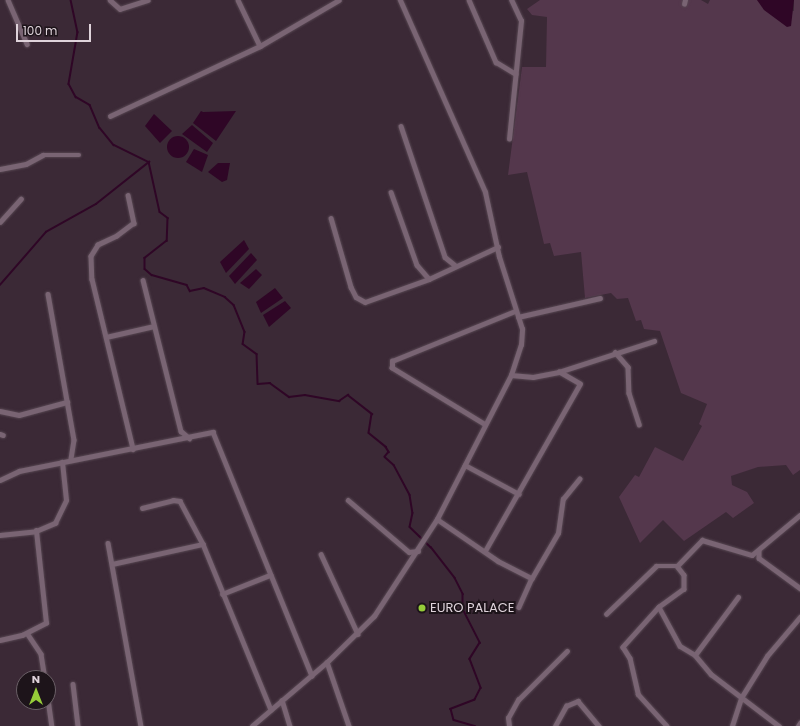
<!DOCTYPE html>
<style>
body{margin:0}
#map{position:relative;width:800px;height:726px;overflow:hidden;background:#3b2936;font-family:Poppins,sans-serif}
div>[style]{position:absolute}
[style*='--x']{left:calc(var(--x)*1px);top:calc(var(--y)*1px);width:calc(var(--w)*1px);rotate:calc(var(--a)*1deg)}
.green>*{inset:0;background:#54374c}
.water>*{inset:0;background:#2f0626}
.round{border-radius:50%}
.stream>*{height:1.5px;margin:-0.75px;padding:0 0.75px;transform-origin:0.75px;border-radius:0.75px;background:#2f0626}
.roads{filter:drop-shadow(0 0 1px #574752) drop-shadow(0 0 1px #574752)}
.minor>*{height:4.5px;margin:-2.25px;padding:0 2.25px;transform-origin:2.25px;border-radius:2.25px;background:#796473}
.dots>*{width:11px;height:11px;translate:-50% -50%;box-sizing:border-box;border:2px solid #1d141a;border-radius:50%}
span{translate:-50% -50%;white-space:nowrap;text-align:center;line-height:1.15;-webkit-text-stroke:4px #1d141a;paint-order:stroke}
.poi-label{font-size:13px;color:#dfd3db}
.left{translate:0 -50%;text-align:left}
.north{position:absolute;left:16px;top:670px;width:40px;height:40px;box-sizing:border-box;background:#1d141a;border:1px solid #6b6067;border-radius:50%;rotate:0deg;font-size:11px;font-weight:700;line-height:16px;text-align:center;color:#dfd3db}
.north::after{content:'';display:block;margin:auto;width:14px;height:18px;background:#96cc39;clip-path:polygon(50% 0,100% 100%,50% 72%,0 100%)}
.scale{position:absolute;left:16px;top:24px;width:75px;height:18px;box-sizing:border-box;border:2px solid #dfd3db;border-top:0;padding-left:5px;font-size:12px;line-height:14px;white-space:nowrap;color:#dfd3db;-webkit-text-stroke:3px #1d141a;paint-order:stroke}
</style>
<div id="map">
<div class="green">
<div style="clip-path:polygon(540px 0,701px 0,708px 4px,710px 0,757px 0,794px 11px,794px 0,800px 0,800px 470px,793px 475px,786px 465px,758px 467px,731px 476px,732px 485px,747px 492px,754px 503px,733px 518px,726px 512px,684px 541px,663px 520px,640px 543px,619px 497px,635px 475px,639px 477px,655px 447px,683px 461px,702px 426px,699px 424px,707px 404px,681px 393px,660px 331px,644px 329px,641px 320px,636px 321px,628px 298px,617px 299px,611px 293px,585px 298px,581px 252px,554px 256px,550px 243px,544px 244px,527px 172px,508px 175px,522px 67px,546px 67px,547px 17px,532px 15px,527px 9px)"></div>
</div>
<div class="water">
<div style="clip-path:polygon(757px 0,794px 0,791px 26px,787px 27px,764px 10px)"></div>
<div style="clip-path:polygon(201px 111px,203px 112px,236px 111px,216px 141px,193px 123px)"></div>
<div style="clip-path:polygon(154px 114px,172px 131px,160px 143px,145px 126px)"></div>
<div style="clip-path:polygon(192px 125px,213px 143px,207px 152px,182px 134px)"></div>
<div class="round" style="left:167px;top:136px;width:22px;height:22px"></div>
<div style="clip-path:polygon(194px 149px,208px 155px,202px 172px,186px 162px)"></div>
<div style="clip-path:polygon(218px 163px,230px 163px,227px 180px,222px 182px,208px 172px)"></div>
<div style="clip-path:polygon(244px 240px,249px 249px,226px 273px,220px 262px)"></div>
<div style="clip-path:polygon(251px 253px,257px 260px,235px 284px,229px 276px)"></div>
<div style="clip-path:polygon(256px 269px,262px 275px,249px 289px,240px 283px)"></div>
<div style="clip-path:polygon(275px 288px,283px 298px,261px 313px,256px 302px)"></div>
<div style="clip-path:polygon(285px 301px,291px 308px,269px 327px,263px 315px)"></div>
</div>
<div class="stream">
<div style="--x:71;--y:0;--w:33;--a:78"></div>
<div style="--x:78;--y:32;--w:53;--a:99.8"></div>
<div style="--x:69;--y:84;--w:15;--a:62"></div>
<div style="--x:76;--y:97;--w:16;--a:30"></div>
<div style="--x:90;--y:105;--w:25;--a:67"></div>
<div style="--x:100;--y:128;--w:22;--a:51"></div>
<div style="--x:114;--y:145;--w:39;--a:26"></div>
<div style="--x:149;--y:162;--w:51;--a:77.6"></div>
<div style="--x:160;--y:212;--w:10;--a:37"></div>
<div style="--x:168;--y:218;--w:23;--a:92"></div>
<div style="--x:167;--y:241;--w:28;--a:142"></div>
<div style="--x:145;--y:258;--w:11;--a:90"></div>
<div style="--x:145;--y:269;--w:9;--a:41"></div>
<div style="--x:152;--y:275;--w:36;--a:16"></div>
<div style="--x:187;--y:285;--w:7;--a:63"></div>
<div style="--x:190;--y:291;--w:14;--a:-12"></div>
<div style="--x:204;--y:288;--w:23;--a:23"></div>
<div style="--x:225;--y:297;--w:12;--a:42"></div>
<div style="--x:234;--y:305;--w:29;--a:68"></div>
<div style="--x:245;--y:332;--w:12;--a:99"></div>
<div style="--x:243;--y:344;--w:17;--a:36"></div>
<div style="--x:257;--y:354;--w:30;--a:88"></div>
<div style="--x:258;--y:384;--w:12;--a:-5"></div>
<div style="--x:270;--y:383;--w:24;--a:36"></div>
<div style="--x:289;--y:397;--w:16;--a:-7"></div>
<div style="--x:305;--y:395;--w:35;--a:10"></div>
<div style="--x:339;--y:401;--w:11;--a:-34"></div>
<div style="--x:348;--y:395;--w:31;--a:38"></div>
<div style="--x:372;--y:414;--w:19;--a:99"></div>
<div style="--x:369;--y:433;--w:22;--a:39"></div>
<div style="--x:386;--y:447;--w:6;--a:59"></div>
<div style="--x:389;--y:452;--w:6;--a:129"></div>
<div style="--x:385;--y:457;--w:12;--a:42"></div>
<div style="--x:394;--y:465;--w:34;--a:62"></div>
<div style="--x:410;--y:495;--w:18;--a:81"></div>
<div style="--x:413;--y:513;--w:14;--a:102"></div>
<div style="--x:410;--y:527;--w:29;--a:44"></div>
<div style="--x:431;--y:547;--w:39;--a:52"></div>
<div style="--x:455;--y:578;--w:18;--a:63"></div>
<div style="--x:463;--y:594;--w:15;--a:90"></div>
<div style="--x:463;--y:609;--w:38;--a:63"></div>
<div style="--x:480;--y:643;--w:19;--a:122"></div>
<div style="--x:470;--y:659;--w:31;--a:69"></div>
<div style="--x:481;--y:688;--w:13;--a:117"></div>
<div style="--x:475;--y:700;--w:26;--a:159"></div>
<div style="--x:451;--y:709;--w:11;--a:75"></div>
<div style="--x:454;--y:720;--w:22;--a:16"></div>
<div style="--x:0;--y:285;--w:70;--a:-49"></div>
<div style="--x:46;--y:232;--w:57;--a:-29.2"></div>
<div style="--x:96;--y:204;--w:68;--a:-38.4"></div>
</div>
<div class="roads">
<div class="minor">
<div style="--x:8;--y:0;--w:48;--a:66.6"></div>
<div style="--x:110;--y:0;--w:13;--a:42"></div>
<div style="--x:120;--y:9;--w:29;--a:-18"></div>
<div style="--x:238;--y:0;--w:51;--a:64.4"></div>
<div style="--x:469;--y:0;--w:68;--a:66.5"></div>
<div style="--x:496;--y:62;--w:23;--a:31"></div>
<div style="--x:684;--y:4;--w:4;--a:-76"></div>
<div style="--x:110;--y:116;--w:166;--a:-25"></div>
<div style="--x:260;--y:46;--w:91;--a:-30.2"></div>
<div style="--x:401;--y:126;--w:138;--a:71.4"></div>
<div style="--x:445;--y:257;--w:13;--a:39"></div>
<div style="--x:509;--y:139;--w:119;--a:-84.2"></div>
<div style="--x:521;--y:21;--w:23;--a:-115"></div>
<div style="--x:0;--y:169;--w:26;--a:-11"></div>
<div style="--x:26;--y:164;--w:19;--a:-28"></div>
<div style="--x:43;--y:155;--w:36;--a:0"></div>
<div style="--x:391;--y:192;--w:77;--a:70.4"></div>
<div style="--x:417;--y:265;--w:18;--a:49"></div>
<div style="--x:128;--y:195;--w:29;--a:78"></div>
<div style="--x:134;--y:223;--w:21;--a:143"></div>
<div style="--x:117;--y:236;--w:21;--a:155"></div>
<div style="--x:98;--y:245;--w:13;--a:122"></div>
<div style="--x:91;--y:256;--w:23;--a:88"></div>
<div style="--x:92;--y:279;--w:175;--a:76.4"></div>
<div style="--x:331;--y:218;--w:72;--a:73.8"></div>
<div style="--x:351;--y:287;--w:11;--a:63"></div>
<div style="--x:356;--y:297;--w:10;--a:29"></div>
<div style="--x:365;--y:302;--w:68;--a:-19.8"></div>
<div style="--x:429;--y:279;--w:76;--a:-24.9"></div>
<div style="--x:0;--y:222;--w:31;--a:-48"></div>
<div style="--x:143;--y:280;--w:156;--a:75.9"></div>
<div style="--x:181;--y:431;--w:11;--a:41"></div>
<div style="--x:48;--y:294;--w:148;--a:79.9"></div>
<div style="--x:74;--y:440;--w:20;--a:99"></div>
<div style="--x:518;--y:317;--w:84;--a:-13"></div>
<div style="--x:106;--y:337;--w:49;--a:-12.9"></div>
<div style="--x:615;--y:352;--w:20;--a:49"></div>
<div style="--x:628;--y:367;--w:26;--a:88"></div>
<div style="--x:629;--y:393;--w:33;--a:72"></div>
<div style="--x:511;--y:375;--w:22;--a:5"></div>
<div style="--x:533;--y:377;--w:26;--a:-11"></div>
<div style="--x:559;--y:372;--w:100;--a:-18.1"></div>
<div style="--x:0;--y:411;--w:19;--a:12"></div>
<div style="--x:19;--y:415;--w:50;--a:-15.2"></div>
<div style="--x:484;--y:424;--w:108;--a:-148.7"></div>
<div style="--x:392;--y:368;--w:7;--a:-90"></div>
<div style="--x:392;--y:361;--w:133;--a:-22.1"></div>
<div style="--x:0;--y:434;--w:3;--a:18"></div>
<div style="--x:465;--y:465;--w:61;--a:28.2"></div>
<div style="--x:0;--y:480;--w:21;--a:-25"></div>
<div style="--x:19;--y:471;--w:198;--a:-11.4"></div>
<div style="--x:213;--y:432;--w:263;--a:67.9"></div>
<div style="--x:348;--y:500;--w:80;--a:40.4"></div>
<div style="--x:409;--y:552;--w:9;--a:-6"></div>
<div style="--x:142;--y:508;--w:32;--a:-14"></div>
<div style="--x:173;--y:500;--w:7;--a:8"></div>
<div style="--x:180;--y:501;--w:49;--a:61.9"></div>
<div style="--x:203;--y:544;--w:179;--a:67.7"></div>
<div style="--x:437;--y:519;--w:74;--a:34.5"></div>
<div style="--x:498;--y:561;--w:38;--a:27"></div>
<div style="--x:532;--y:578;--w:32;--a:114"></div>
<div style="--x:0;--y:535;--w:36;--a:-6"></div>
<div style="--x:36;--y:531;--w:21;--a:-23"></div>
<div style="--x:55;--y:523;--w:25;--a:-64"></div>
<div style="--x:66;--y:500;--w:38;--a:-96"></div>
<div style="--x:108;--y:543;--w:186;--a:79.8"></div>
<div style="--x:485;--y:551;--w:192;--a:-60.4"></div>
<div style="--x:580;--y:384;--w:24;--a:-150"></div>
<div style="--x:759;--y:551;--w:7;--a:90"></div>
<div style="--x:759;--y:558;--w:51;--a:36.2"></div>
<div style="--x:321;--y:554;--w:88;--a:65.2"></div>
<div style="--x:112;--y:564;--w:93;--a:-12.4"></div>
<div style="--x:677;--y:566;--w:36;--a:-46"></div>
<div style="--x:702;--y:540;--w:52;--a:16.7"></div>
<div style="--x:752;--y:555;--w:62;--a:-39.8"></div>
<div style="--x:532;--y:578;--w:52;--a:-60"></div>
<div style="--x:558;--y:533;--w:34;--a:-82"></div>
<div style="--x:563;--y:499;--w:26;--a:-51"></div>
<div style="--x:222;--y:594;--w:52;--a:-21.6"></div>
<div style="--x:659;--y:607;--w:54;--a:132"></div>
<div style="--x:623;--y:647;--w:13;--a:58"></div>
<div style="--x:630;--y:658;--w:37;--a:77"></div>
<div style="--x:638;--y:694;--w:43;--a:47.8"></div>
<div style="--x:606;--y:614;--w:69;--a:-43.8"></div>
<div style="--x:656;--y:566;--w:21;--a:0"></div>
<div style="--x:677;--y:566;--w:11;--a:52"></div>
<div style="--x:684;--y:575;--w:14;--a:90"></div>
<div style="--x:684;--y:589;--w:31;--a:144"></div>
<div style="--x:659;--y:607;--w:44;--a:61.7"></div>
<div style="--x:680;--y:646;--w:17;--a:31"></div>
<div style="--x:695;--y:655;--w:25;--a:50"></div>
<div style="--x:711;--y:674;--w:86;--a:37.4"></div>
<div style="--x:27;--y:633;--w:25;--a:56"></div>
<div style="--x:41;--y:654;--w:24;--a:81"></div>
<div style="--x:0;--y:640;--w:23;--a:-13"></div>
<div style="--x:22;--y:635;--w:27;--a:-27"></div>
<div style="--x:46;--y:623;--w:93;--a:-96.2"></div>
<div style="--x:695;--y:655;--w:72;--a:-53.4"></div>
<div style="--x:327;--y:662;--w:68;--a:71"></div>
<div style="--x:73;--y:684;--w:42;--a:83.2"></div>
<div style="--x:48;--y:699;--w:27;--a:82"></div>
<div style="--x:282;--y:700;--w:27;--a:73"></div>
<div style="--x:252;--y:726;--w:99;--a:-40.5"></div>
<div style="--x:327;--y:662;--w:66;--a:-44.4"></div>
<div style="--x:374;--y:616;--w:116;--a:-57"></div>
<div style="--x:437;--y:519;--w:162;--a:-62.8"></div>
<div style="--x:511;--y:375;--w:32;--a:-72"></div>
<div style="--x:521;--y:345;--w:16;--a:-86"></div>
<div style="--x:522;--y:329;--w:76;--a:-107.7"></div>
<div style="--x:499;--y:257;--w:66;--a:-102.2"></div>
<div style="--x:485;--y:192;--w:210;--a:-113.9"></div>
<div style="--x:509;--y:726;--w:8;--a:-97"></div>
<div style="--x:508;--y:718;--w:21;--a:-61"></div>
<div style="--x:518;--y:700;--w:69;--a:-45"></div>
<div style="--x:555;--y:726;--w:23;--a:-61"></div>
<div style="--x:566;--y:706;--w:13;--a:-23"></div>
<div style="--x:578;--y:701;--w:33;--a:50"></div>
<div style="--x:732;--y:726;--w:29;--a:-72"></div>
<div style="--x:741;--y:698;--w:49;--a:-58.2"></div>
<div style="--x:767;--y:656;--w:51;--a:-49.8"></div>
<div style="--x:798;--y:726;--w:4;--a:-56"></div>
</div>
</div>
<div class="dots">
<div style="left:422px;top:608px;background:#96cc39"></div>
</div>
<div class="poi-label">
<span class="left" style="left:430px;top:608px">EURO PALACE</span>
</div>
<div class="north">N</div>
<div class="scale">100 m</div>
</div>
